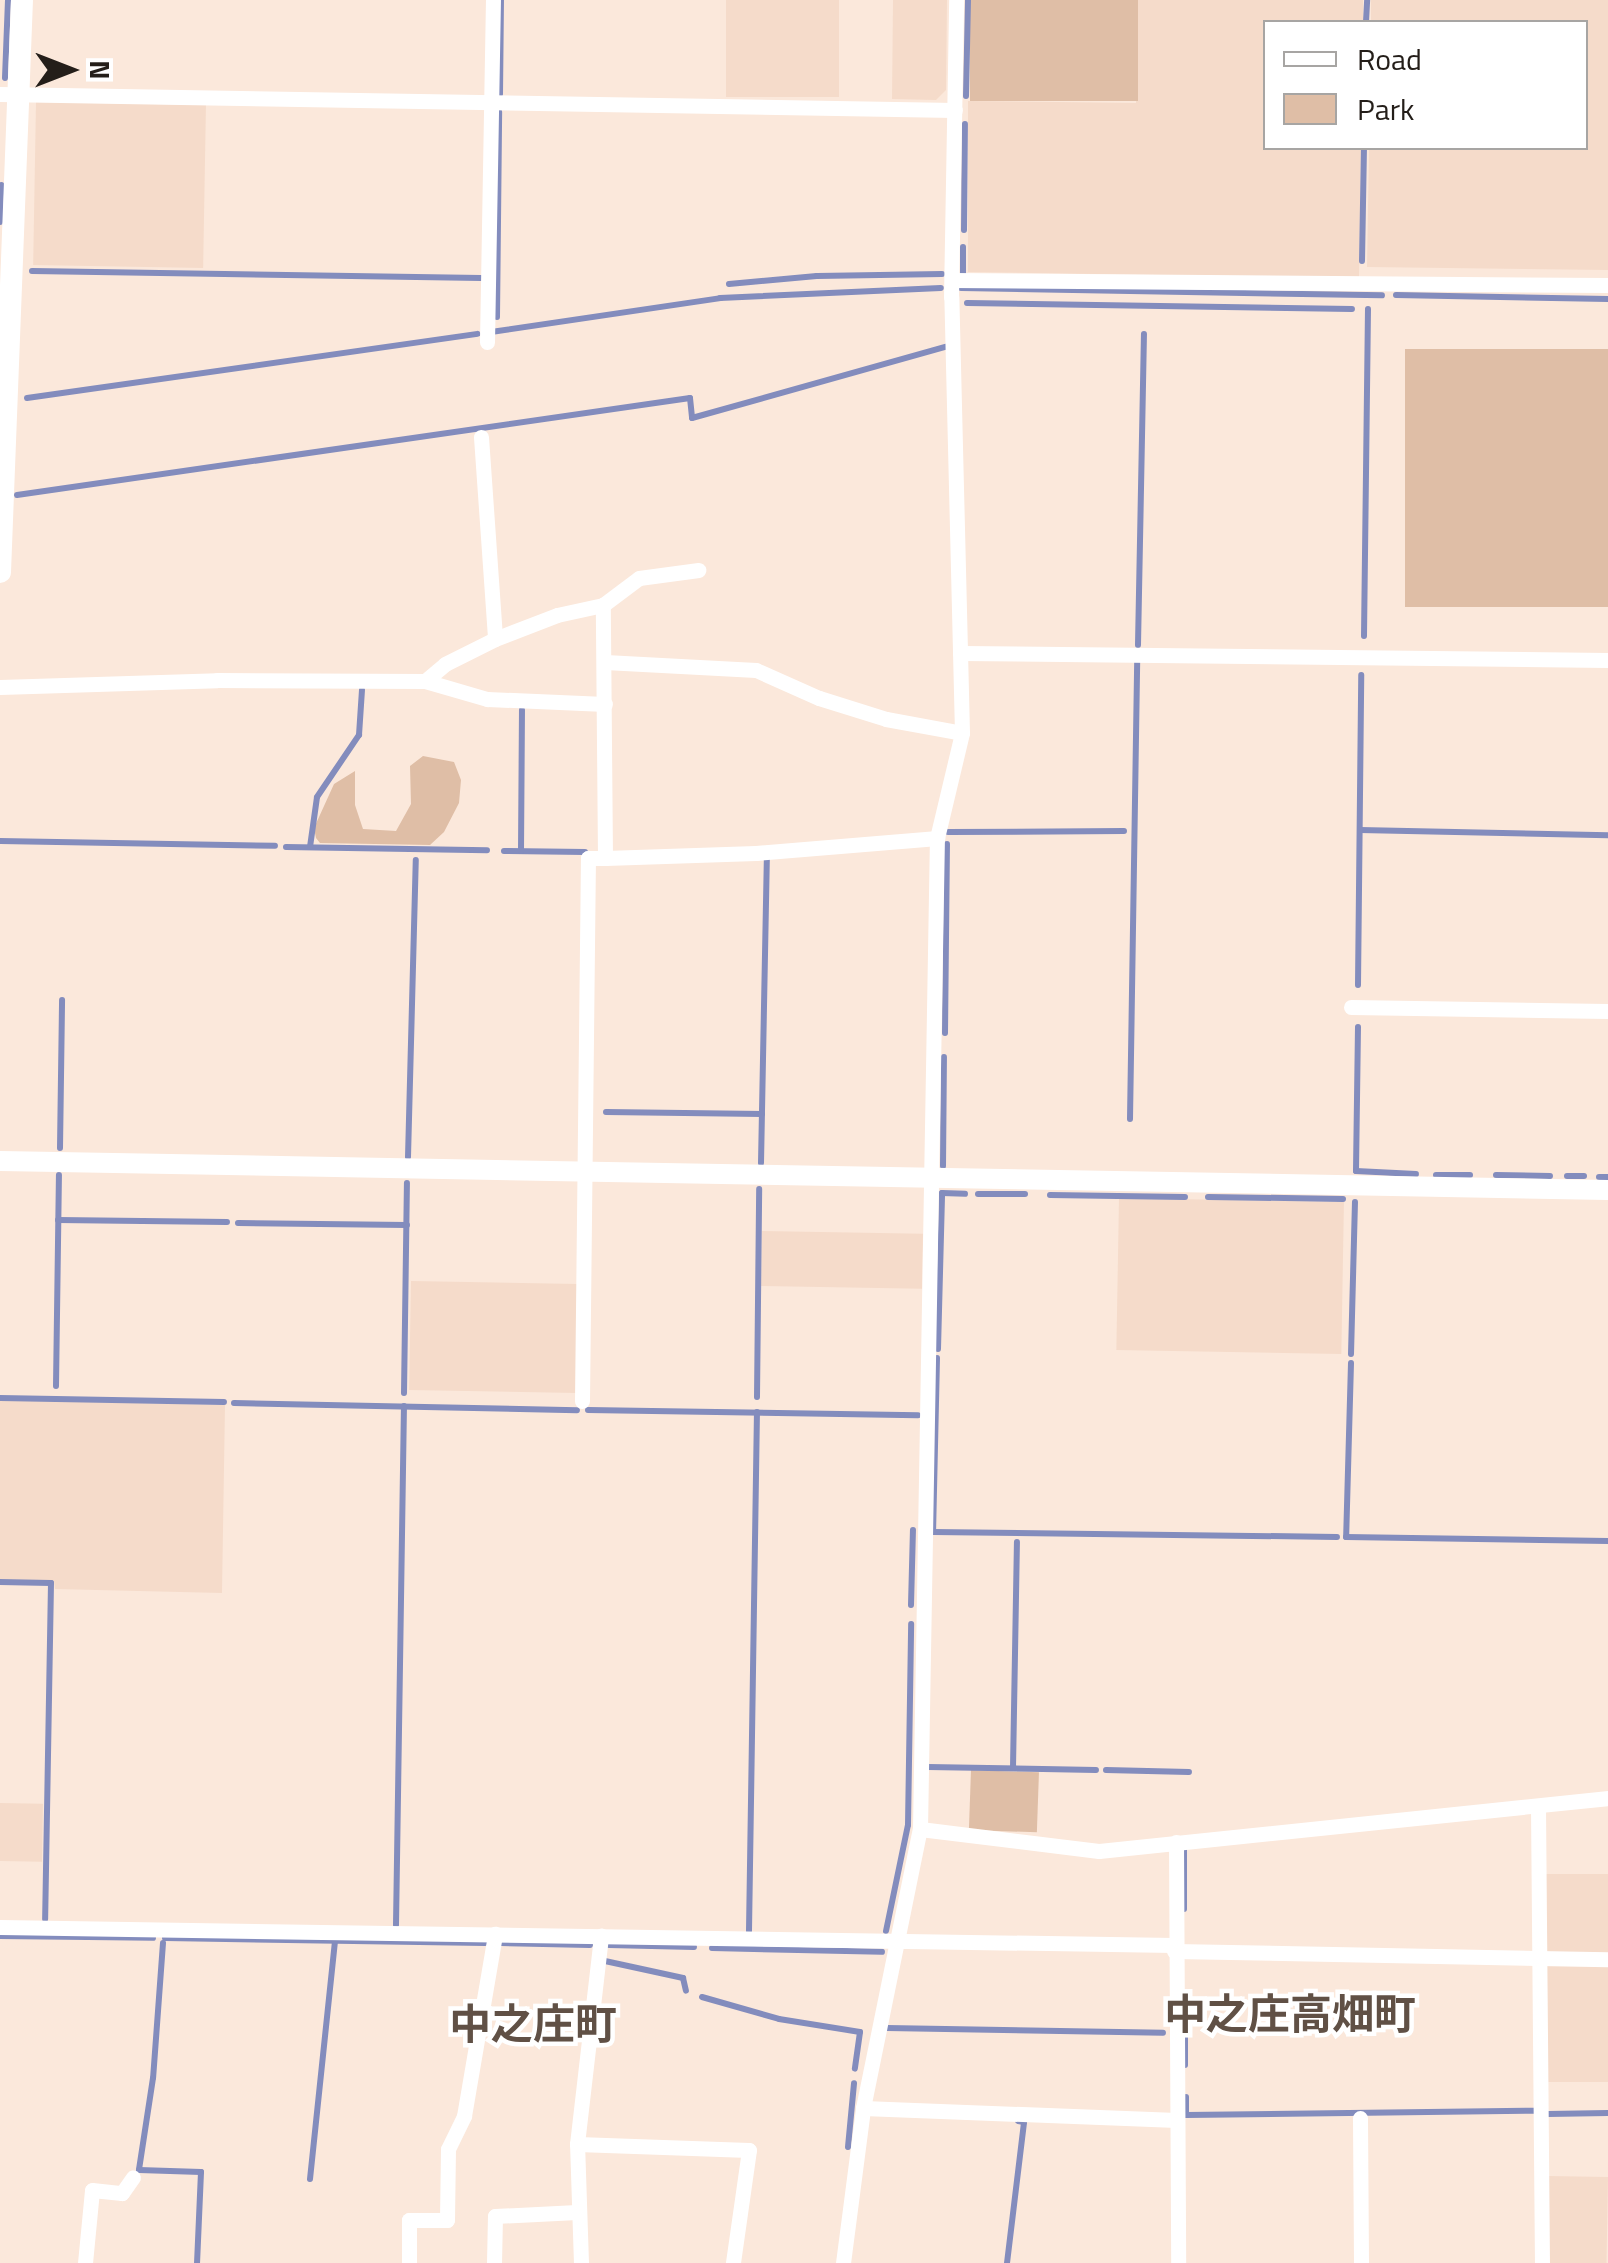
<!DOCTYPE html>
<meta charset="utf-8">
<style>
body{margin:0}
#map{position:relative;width:1608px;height:2263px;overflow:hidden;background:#fbe8db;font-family:"Titillium Web","Noto Sans JP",sans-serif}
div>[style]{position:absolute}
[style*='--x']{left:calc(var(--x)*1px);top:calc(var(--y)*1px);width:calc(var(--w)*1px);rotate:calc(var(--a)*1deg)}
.built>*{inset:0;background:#f5dbca;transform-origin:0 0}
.green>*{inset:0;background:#dfbea6;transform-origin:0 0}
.stream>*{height:6px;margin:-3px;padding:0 3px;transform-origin:3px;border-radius:3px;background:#838cbd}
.minor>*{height:15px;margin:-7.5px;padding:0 7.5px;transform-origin:7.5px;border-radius:7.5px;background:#fff}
.tertiary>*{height:20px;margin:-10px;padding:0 10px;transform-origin:10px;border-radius:10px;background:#fff}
.secondary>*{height:22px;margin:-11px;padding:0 11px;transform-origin:11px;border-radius:11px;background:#fff}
span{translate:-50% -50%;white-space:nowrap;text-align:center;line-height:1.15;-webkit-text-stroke:9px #fff;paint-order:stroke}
.quarter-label{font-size:42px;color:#605045;font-weight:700}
.legend{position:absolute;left:1263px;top:20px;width:325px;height:130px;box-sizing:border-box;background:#fff;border:2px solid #a7a5a3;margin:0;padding:12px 18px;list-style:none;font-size:30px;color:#241e19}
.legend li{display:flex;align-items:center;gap:20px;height:50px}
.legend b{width:50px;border:2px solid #a7a5a3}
.north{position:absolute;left:20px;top:20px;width:100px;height:100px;-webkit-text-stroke:8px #fff;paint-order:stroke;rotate:90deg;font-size:28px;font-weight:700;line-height:40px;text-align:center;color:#241e19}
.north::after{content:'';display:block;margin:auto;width:35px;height:45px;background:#241e19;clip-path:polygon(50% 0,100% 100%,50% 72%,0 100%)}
</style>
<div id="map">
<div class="built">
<div style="left:726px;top:0;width:113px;height:97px"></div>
<div style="clip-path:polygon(893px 0,947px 0,946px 90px,936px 100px,892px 99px)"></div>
<div style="clip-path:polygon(1138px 0,1363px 0,1363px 22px,1266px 22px,1266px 148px,1361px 148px,1359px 278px,968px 272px,968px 101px,1136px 103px)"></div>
<div style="clip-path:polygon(1371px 0,1608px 0,1608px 270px,1367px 267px,1369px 148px,1586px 148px,1586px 22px,1371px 22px)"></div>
<div style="left:36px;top:102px;width:170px;height:163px;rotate:1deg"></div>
<div style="left:1119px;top:1198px;width:225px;height:152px;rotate:1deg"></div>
<div style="left:762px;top:1231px;width:161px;height:55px;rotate:1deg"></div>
<div style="left:411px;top:1281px;width:167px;height:109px;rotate:1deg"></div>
<div style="clip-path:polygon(0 1400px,225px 1405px,222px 1593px,55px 1589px,54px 1581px,0 1580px)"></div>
<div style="left:0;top:1803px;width:43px;height:58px;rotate:1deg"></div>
<div style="left:1543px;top:1874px;width:65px;height:79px"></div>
<div style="clip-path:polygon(1551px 1962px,1608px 1963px,1608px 2082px,1546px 2082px,1545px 1968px)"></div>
<div style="left:1548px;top:2176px;width:60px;height:87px;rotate:1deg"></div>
</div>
<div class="green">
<div style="left:970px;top:0;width:168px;height:101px"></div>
<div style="left:1405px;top:349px;width:203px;height:258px"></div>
<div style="clip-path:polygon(423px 756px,454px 762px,461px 780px,459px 803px,444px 832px,430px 845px,320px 843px,316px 838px,314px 828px,334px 784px,355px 771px,355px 805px,363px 829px,396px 831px,411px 804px,410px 766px)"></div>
<div style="left:971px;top:1770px;width:68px;height:60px;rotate:2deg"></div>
</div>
<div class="stream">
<div style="--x:1366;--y:22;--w:22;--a:-87"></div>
<div style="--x:5;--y:78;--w:78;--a:-87.8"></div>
<div style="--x:500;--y:94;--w:94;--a:-89.4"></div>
<div style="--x:966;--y:96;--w:96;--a:-88.8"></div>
<div style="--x:0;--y:222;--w:37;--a:-88"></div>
<div style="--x:964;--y:230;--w:106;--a:-89.5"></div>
<div style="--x:1362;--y:261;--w:113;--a:-89"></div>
<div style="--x:32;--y:271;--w:449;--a:0.9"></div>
<div style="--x:963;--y:274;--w:27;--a:-90"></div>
<div style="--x:729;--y:284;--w:88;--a:-5.2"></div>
<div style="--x:817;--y:276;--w:125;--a:-0.9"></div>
<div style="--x:961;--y:288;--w:421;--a:1"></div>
<div style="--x:1396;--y:295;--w:212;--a:1.1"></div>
<div style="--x:967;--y:303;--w:385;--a:0.9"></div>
<div style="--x:497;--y:317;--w:205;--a:-89.4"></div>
<div style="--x:491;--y:332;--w:232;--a:-8.4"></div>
<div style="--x:720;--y:298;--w:221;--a:-2.6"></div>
<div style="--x:27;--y:398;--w:455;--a:-8.1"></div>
<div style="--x:17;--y:495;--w:680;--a:-8.2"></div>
<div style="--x:690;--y:398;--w:20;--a:84"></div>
<div style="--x:692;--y:418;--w:263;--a:-15.7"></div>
<div style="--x:1364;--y:636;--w:327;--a:-89.3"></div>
<div style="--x:1138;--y:645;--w:311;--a:-88.9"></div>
<div style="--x:1360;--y:830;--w:248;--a:1.2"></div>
<div style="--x:948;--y:832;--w:176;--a:-0.3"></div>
<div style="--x:0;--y:841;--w:275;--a:1"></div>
<div style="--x:286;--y:847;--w:201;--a:0.9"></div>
<div style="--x:310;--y:847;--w:50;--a:-82"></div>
<div style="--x:317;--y:797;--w:75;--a:-55.9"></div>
<div style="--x:359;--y:735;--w:45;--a:-86.2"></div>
<div style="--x:504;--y:851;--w:81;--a:0.7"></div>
<div style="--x:521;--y:851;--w:141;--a:-89.6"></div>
<div style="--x:1358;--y:985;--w:310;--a:-89.4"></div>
<div style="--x:1358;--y:1027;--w:144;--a:90.8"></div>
<div style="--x:1356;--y:1171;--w:60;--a:2.9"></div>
<div style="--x:945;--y:1033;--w:189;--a:-89.4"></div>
<div style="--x:606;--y:1112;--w:156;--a:0.7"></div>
<div style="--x:1130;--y:1119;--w:457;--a:-89.1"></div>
<div style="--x:60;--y:1148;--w:148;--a:-89.2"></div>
<div style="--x:408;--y:1157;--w:297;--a:-88.5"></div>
<div style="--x:761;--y:1163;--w:304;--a:-88.9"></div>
<div style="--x:943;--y:1166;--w:109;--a:-89.5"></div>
<div style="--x:1436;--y:1175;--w:34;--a:0"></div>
<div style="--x:1496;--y:1175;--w:54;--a:1.1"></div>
<div style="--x:1567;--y:1176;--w:17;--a:0"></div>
<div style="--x:1599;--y:1177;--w:9;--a:0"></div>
<div style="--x:978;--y:1194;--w:47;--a:0"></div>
<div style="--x:1050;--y:1195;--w:135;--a:0.8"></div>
<div style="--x:1208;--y:1197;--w:135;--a:0.8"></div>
<div style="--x:58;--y:1220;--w:169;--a:0.7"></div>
<div style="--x:238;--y:1223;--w:169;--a:0.7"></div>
<div style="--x:938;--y:1349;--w:156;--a:-88.5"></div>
<div style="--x:942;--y:1193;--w:23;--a:2"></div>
<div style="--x:1351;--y:1354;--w:152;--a:-88.5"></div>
<div style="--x:937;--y:1358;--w:174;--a:91.3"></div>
<div style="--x:933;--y:1532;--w:404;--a:0.7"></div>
<div style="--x:1351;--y:1363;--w:174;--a:91.6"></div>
<div style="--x:1346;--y:1537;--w:262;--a:0.9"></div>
<div style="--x:56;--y:1386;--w:211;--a:-89.2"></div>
<div style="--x:404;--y:1393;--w:210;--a:-89.2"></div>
<div style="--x:757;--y:1397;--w:208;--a:-89.4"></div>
<div style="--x:0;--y:1398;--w:224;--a:1"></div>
<div style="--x:234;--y:1403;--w:343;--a:1.2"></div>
<div style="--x:588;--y:1410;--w:330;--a:0.9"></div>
<div style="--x:0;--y:1582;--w:51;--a:1.1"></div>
<div style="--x:51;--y:1583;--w:336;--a:91"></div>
<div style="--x:911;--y:1605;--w:75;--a:-88.5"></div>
<div style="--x:928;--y:1767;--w:168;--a:1"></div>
<div style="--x:1013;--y:1768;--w:226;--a:-89"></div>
<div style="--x:1106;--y:1770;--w:83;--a:1.4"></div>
<div style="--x:1184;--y:1909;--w:63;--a:-90"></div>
<div style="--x:396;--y:1925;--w:519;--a:-89.12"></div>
<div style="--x:749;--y:1931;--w:519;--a:-89.12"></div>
<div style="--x:886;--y:1931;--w:108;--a:-78.3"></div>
<div style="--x:908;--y:1825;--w:201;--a:-89.1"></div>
<div style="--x:0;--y:1936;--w:153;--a:0.7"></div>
<div style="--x:165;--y:1938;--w:320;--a:0.9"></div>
<div style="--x:163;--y:1943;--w:135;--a:94.2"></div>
<div style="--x:153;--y:2078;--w:93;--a:98.7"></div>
<div style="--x:139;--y:2170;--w:62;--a:1.8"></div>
<div style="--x:201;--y:2172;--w:91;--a:92.5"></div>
<div style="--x:501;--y:1943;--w:89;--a:1.3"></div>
<div style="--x:609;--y:1945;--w:85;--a:1.3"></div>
<div style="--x:712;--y:1948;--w:170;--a:1.3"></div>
<div style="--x:605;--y:1961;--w:80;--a:12.3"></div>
<div style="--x:683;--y:1978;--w:13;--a:77"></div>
<div style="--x:702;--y:1997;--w:80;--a:15.9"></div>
<div style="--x:779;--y:2019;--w:82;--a:9.1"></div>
<div style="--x:860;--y:2032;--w:37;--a:98"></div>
<div style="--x:1185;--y:2015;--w:50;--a:90"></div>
<div style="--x:887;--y:2028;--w:276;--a:1"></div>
<div style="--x:1186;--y:2097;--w:18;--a:90"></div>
<div style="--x:1186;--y:2115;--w:348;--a:-0.7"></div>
<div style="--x:1548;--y:2114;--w:60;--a:-1"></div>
<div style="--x:848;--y:2147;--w:64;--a:-84.6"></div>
<div style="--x:310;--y:2179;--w:239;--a:-84"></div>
<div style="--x:1007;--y:2263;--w:142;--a:-83.1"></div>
<div style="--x:1024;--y:2122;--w:6;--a:-171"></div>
</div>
<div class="minor">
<div style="--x:0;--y:94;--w:955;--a:0.96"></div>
<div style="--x:952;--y:280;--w:656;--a:0.44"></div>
<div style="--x:487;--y:342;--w:342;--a:-89"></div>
<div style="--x:481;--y:437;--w:202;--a:86"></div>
<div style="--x:960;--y:653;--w:648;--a:0.62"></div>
<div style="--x:605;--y:662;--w:151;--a:3"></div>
<div style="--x:756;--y:670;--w:69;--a:24"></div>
<div style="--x:819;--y:698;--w:70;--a:17.4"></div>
<div style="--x:886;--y:719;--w:77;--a:10.4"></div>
<div style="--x:425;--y:681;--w:65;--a:16.2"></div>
<div style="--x:487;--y:699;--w:118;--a:2.4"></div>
<div style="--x:0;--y:687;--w:217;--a:-1.8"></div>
<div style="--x:217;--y:680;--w:208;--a:0.3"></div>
<div style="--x:425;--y:681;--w:26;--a:-40"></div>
<div style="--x:445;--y:664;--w:56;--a:-26.6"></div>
<div style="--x:495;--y:639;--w:66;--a:-21.2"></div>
<div style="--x:557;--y:615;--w:47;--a:-12.3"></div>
<div style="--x:603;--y:605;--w:45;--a:-36.9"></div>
<div style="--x:639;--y:578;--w:60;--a:-7.7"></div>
<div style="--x:605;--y:858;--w:151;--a:-1.9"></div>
<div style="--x:756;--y:853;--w:182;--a:-4.7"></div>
<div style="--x:1351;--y:1007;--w:257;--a:0.9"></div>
<div style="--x:582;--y:1401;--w:543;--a:-89.37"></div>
<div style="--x:588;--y:858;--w:17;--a:0"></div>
<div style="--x:605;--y:858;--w:253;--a:-90.5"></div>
<div style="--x:1538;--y:1807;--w:456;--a:89.5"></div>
<div style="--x:920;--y:1829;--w:180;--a:7"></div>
<div style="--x:1099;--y:1851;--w:512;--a:-5.94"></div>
<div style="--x:1176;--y:1842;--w:421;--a:89.7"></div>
<div style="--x:0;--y:1927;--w:1174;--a:0.88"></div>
<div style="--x:1174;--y:1951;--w:434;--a:1.1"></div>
<div style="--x:863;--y:2108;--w:314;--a:2.2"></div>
<div style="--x:1360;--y:2118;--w:145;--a:89.6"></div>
<div style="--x:577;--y:2144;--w:172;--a:2"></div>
<div style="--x:749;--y:2150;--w:114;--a:98.1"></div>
<div style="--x:85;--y:2263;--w:73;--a:-84.5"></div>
<div style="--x:92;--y:2190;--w:30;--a:6"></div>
<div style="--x:122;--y:2193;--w:19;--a:-55"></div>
<div style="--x:409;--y:2263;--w:43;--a:-90"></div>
<div style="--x:409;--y:2220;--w:38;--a:0"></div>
<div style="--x:447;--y:2220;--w:71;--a:-89.2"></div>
<div style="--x:448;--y:2149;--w:37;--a:-64"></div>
<div style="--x:464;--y:2116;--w:185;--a:-80.3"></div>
<div style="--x:494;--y:2263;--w:47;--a:-88.8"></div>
<div style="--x:495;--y:2216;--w:82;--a:-2.8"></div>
<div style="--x:581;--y:2263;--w:119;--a:-91.9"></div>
<div style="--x:577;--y:2144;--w:210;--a:-83.4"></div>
<div style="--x:843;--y:2263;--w:156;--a:-82.6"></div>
<div style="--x:863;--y:2108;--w:285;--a:-78.5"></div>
<div style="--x:920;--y:1829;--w:991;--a:-89.02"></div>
<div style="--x:937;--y:838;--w:108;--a:-76.6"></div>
<div style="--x:962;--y:733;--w:436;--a:-91.4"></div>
<div style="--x:951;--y:297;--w:297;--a:-89"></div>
</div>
<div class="tertiary">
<div style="--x:0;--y:1161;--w:1608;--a:1.03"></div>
</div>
<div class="secondary">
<div style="--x:0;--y:572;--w:572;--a:-87.8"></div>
</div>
<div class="quarter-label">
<span style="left:1290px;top:2013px">中之庄高畑町</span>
<span style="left:533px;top:2023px">中之庄町</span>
</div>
<ul class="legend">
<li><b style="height:12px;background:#fff"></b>Road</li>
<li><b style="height:28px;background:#dfbea6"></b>Park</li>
</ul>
<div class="north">N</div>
</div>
